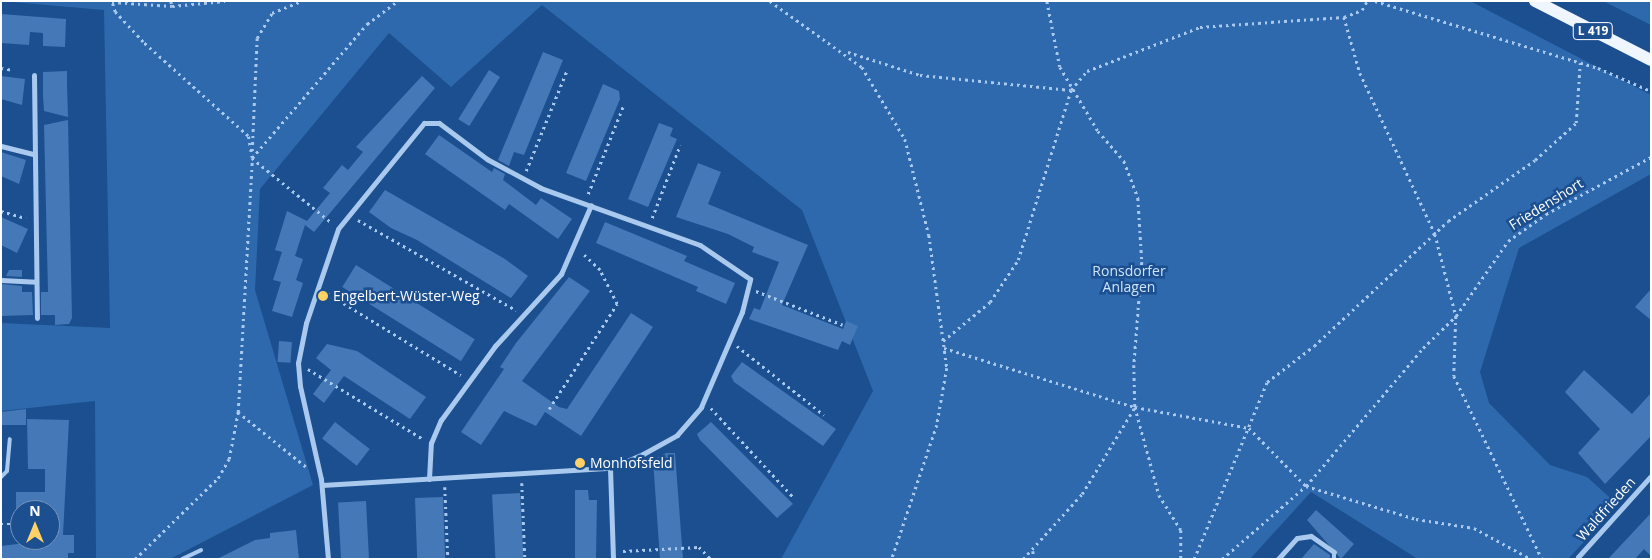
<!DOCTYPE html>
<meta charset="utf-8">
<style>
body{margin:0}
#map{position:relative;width:1652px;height:560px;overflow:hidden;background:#1b4f8f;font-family:"Open Sans",sans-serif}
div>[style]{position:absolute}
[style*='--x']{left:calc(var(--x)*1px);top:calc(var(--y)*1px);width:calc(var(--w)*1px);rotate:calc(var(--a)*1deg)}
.green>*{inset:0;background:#2e69ad}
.building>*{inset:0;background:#4478b7;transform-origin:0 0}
.path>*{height:2.5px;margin-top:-1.25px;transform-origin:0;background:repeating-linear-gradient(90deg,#a9c9ee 0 2.5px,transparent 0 6.5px)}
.lane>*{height:4px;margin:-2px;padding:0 2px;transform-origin:2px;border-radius:2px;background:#a9c9ee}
.street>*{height:5px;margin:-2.5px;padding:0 2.5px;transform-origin:2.5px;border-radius:2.5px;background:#a9c9ee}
.primary>*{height:12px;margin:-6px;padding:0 6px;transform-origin:6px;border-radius:6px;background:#f0f6ff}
.dots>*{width:14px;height:14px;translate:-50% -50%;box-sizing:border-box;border:2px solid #1b4f8f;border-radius:50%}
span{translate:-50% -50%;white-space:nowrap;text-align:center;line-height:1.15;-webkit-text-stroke:5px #1b4f8f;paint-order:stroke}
.shield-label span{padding:1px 4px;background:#1b4f8f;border:1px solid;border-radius:4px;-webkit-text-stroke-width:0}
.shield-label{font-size:12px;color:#fff;font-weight:700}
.street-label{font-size:14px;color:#fff}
.park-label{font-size:14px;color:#cfe3fa}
.poi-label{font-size:14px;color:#fff}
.left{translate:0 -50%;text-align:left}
.frame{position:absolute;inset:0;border:2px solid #fff;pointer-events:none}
.north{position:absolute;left:10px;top:500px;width:50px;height:50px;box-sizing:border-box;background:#1b4f8f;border:1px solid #7695bc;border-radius:50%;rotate:0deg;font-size:14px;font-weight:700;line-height:20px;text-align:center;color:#fff}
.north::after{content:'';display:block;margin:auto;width:18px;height:22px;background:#ffd166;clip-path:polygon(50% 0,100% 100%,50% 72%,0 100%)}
</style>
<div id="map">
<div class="green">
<div style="clip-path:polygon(1px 1px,1470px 1px,1651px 95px,1651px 174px,1519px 248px,1480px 372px,1489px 403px,1550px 465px,1587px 477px,1618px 505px,1568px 559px,1418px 559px,1311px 492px,1250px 559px,781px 559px,873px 391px,802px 210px,542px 5px,451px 87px,389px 33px,260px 189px,255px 290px,313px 485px,170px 559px,96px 559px,95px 401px,1px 411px,1px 323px,110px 328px,104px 10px)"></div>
<div style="clip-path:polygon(1603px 1px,1651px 1px,1651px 25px)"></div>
</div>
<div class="building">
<div style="clip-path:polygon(1px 14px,66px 19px,65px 47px,43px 46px,43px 33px,30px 32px,29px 45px,1px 43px)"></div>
<div style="clip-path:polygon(543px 52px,563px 60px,524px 155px,514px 152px,509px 166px,498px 160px)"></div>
<div style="left:489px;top:70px;width:13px;height:58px;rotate:32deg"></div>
<div style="clip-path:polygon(67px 71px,67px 84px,68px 117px,44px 111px,43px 96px,43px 72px)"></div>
<div style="clip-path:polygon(1px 76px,25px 79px,22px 105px,1px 99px)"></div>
<div style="clip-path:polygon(422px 76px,435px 88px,314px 232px,305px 225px,295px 256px,303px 259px,296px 280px,303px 283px,292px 317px,272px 311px,281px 282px,273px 280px,282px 252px,275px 250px,287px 211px,307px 221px,330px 193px,323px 188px,342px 165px,348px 170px,363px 152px,356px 147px)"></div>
<div style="clip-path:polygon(603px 84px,619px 91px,620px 99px,586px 181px,566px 173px)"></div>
<div style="clip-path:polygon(68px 120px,72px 318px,69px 324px,55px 325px,55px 315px,41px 315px,41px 292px,48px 292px,44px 125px)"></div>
<div style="clip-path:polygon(659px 123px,673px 128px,670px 136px,677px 139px,648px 207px,628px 199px)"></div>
<div style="clip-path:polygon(439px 135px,492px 172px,494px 168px,505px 174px,503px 180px,536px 205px,541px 198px,572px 219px,558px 239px,509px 204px,505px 210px,425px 154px)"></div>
<div style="clip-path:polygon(1px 152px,26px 160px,19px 184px,1px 176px)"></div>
<div style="clip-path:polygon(698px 163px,721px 172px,708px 204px,808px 245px,782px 305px,843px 329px,846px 321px,858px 326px,850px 345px,842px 341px,838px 350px,749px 319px,754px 308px,760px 310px,779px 262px,752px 252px,754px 247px,728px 234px,676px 217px)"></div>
<div style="clip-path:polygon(385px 190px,505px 259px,528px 276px,511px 298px,417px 240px,391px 228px,369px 212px)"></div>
<div style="clip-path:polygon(1px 217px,28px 229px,17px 253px,1px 245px)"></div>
<div style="clip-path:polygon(605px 222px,687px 256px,684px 261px,735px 283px,726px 304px,696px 291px,698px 287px,596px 243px)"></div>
<div style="left:356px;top:265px;width:140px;height:26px;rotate:32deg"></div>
<div style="clip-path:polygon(9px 270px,22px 270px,22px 277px,6px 276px)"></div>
<div style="clip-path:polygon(569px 277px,590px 291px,522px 381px,559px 407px,567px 409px,631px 313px,653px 327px,581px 436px,545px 412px,536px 426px,504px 411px,481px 445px,461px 432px,504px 369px,500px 367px,516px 343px)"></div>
<div style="clip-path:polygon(2px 284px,22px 286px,22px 292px,32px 292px,33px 315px,1px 316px)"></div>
<div style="clip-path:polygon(1651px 289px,1651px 320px,1635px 307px)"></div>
<div style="left:279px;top:341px;width:13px;height:21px;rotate:4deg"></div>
<div style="clip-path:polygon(327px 344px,357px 351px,426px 397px,410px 419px,344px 376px,324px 403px,313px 394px,331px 370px,316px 358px)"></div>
<div style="clip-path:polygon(742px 362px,836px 429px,823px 446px,734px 382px,731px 376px)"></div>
<div style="clip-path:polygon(1584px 370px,1632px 414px,1651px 393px,1651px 436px,1605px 484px,1578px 453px,1600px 429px,1565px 392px)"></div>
<div style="clip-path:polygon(26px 409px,26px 425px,1px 425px,1px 412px)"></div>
<div style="clip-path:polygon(27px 419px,69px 420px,63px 535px,74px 535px,74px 553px,68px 553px,68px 559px,1px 559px,1px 546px,50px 540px,50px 510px,16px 510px,16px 492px,45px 492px,45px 469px,28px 469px)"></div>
<div style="left:335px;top:422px;width:44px;height:21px;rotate:38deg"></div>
<div style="clip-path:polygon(711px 422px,793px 504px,777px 518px,700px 440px,697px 434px)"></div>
<div style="clip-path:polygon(666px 453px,675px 453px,683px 559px,660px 559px,653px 460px)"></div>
<div style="clip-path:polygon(575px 490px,588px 490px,589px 500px,597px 500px,596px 559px,575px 559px)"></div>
<div style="left:520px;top:493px;width:66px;height:28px;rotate:87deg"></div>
<div style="left:443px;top:497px;width:62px;height:28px;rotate:88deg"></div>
<div style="left:366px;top:501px;width:58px;height:28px;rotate:87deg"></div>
<div style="clip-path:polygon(1316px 510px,1354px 544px,1341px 559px,1307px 520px)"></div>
<div style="clip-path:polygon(1651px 513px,1651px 556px,1644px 549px,1635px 559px,1608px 559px)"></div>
<div style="clip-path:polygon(296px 530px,299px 559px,217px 559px,255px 540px,270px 538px,270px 533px)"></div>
<div style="clip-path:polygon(1314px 544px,1330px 555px,1330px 559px,1301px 559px)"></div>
</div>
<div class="path">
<div style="--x:171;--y:1;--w:5;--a:79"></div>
<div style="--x:770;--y:1;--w:113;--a:35.7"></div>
<div style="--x:862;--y:67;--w:84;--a:59.2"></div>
<div style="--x:905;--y:139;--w:99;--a:76"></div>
<div style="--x:929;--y:235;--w:134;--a:82.3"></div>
<div style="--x:947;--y:368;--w:58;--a:100"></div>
<div style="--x:937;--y:425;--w:141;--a:108.6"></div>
<div style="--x:1047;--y:1;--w:67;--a:78.9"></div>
<div style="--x:1060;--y:67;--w:74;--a:59.3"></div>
<div style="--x:1098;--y:131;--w:40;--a:49"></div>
<div style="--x:1124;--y:161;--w:40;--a:69"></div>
<div style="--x:1138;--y:198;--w:64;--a:86.4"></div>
<div style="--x:1142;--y:262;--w:103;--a:94.4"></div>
<div style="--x:1134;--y:365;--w:42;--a:88.6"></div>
<div style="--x:1135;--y:407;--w:91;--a:74.7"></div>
<div style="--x:1159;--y:495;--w:41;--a:57.8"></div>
<div style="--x:1181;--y:530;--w:29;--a:90"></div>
<div style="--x:1375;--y:1;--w:233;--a:16.7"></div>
<div style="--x:1598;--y:68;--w:58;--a:23.5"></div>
<div style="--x:1344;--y:17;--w:58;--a:74.1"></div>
<div style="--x:1360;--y:73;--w:178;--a:65"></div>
<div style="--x:1435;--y:234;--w:85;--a:75.6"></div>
<div style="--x:1456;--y:316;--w:60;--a:91.9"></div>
<div style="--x:1454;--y:376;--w:203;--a:64.3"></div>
<div style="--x:848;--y:52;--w:76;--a:17.7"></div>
<div style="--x:920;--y:75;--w:151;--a:5.7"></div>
<div style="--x:1;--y:68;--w:12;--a:9"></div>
<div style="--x:252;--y:151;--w:113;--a:-87.5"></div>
<div style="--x:257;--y:38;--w:29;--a:-59"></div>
<div style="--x:272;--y:13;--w:31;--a:-22"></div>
<div style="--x:252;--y:158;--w:177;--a:-49.4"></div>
<div style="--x:367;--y:24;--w:38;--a:-37"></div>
<div style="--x:252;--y:158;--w:103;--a:39.1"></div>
<div style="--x:526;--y:171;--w:109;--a:-67.9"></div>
<div style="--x:588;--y:194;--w:97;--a:-68.2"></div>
<div style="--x:1;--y:211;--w:26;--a:16"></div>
<div style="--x:652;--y:218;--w:78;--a:-69"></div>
<div style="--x:358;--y:220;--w:182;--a:29.7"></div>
<div style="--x:756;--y:291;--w:93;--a:21.3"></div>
<div style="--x:327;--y:293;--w:157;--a:31.5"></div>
<div style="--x:943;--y:341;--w:61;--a:-39.7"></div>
<div style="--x:990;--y:302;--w:50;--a:-56.3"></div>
<div style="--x:1018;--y:260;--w:178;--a:-72.7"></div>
<div style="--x:1071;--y:90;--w:25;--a:-50"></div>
<div style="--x:1087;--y:71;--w:121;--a:-21.3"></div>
<div style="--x:1200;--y:27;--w:144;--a:-4"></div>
<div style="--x:1344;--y:17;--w:19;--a:-21"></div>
<div style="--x:1362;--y:10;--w:10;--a:-61"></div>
<div style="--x:737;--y:346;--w:111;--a:38.4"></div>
<div style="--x:944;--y:348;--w:200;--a:17.2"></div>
<div style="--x:1135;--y:407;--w:116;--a:10.4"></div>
<div style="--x:1249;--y:428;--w:81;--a:45.5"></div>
<div style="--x:1306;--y:486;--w:115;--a:16.7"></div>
<div style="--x:1416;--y:519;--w:59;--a:8.8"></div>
<div style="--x:1474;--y:528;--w:65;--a:28.5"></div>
<div style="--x:308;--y:369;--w:135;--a:31.3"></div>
<div style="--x:711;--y:408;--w:121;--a:47.3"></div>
<div style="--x:549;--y:409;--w:125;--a:-57.1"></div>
<div style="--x:617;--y:304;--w:38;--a:-117"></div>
<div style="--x:600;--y:270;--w:25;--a:-137"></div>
<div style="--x:238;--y:412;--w:91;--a:38.8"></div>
<div style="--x:522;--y:483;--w:76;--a:87.7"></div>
<div style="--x:445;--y:487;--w:72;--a:87.6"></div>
<div style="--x:50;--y:523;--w:1;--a:0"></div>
<div style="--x:1;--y:524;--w:19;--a:0"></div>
<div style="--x:623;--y:551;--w:76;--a:-3"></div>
<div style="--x:699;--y:547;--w:17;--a:45"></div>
<div style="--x:1033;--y:551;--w:8;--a:83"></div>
<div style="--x:135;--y:559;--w:116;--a:-44.3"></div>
<div style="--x:218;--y:478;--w:22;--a:-60"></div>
<div style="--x:229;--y:459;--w:48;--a:-79.2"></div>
<div style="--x:238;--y:412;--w:254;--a:-86.8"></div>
<div style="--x:252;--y:158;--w:22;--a:-100"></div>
<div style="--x:248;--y:136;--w:141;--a:-138.2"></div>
<div style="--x:143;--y:42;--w:41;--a:-133"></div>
<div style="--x:115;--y:12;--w:10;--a:-107"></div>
<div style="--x:112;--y:2;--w:60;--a:3.8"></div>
<div style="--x:172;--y:6;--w:53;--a:-5.4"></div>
<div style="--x:1023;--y:559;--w:88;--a:-47.8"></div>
<div style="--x:1082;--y:494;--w:102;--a:-58.7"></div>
<div style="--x:1194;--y:559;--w:191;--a:-67.6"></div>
<div style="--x:1267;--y:382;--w:59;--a:-37.5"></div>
<div style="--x:1314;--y:346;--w:183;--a:-43"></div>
<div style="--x:1448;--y:221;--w:106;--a:-35"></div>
<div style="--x:1535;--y:160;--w:55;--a:-42.1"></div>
<div style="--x:1576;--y:123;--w:60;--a:-86.2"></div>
<div style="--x:1222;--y:559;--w:111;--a:-41"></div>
<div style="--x:1306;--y:486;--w:181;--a:-49.7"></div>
<div style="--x:1423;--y:348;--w:46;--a:-44.1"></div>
<div style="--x:1456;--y:316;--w:91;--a:-55.3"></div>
<div style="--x:1508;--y:241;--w:47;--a:-35.4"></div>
<div style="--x:1546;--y:214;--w:119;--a:-28.5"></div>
</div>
<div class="lane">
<div style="--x:1;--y:477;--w:8;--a:-45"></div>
<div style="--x:7;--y:471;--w:32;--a:-85"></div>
<div style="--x:1334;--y:552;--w:7;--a:90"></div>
<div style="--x:182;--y:559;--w:21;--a:-25"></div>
</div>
<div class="street">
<div style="--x:34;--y:75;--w:243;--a:89.3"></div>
<div style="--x:1;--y:146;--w:33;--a:14"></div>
<div style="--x:1;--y:280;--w:35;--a:3"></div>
<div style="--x:610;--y:468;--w:91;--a:88.1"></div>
<div style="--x:429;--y:479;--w:36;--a:-87"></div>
<div style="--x:431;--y:443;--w:25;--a:-67"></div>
<div style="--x:441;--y:420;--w:92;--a:-53.9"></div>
<div style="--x:495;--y:346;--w:98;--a:-47.5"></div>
<div style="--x:561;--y:274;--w:75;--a:-66.5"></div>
<div style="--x:322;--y:485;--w:289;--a:-3.4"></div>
<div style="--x:610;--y:468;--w:36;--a:-23"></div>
<div style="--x:643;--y:454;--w:39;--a:-29"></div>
<div style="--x:677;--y:435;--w:37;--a:-49"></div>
<div style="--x:701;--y:407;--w:103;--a:-66.7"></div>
<div style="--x:742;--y:312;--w:34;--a:-76"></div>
<div style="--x:750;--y:279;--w:60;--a:-145.8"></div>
<div style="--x:700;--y:245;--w:169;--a:-160.3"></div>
<div style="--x:541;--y:188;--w:61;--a:-151.8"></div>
<div style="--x:487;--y:159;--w:60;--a:-143.1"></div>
<div style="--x:439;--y:123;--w:15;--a:180"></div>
<div style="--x:424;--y:123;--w:136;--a:129.1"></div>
<div style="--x:338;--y:229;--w:99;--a:108.8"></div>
<div style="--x:306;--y:323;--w:41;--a:101.3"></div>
<div style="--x:298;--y:363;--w:23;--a:85"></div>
<div style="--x:300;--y:386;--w:95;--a:77.3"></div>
<div style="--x:321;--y:479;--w:80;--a:85"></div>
<div style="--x:1578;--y:557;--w:109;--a:-48"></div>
<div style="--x:1278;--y:559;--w:28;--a:-48"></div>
<div style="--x:1297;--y:538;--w:14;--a:-8"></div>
<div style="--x:1311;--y:536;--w:28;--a:35"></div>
</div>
<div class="primary">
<div style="--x:1535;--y:1;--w:130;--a:27"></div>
</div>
<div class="dots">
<div style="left:323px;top:296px;background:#ffd166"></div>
<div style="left:580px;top:463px;background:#ffd166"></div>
</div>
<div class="shield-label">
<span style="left:1593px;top:31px">L 419</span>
</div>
<div class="street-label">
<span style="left:1546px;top:204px;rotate:-32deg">Friedenshort</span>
<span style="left:1606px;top:509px;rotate:-48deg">Waldfrieden</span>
</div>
<div class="park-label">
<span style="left:1129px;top:279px">Ronsdorfer<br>Anlagen</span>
</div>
<div class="poi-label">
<span class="left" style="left:333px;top:296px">Engelbert-Wüster-Weg</span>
<span class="left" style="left:590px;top:463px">Monhofsfeld</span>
</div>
<div class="frame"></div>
<div class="north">N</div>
</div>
